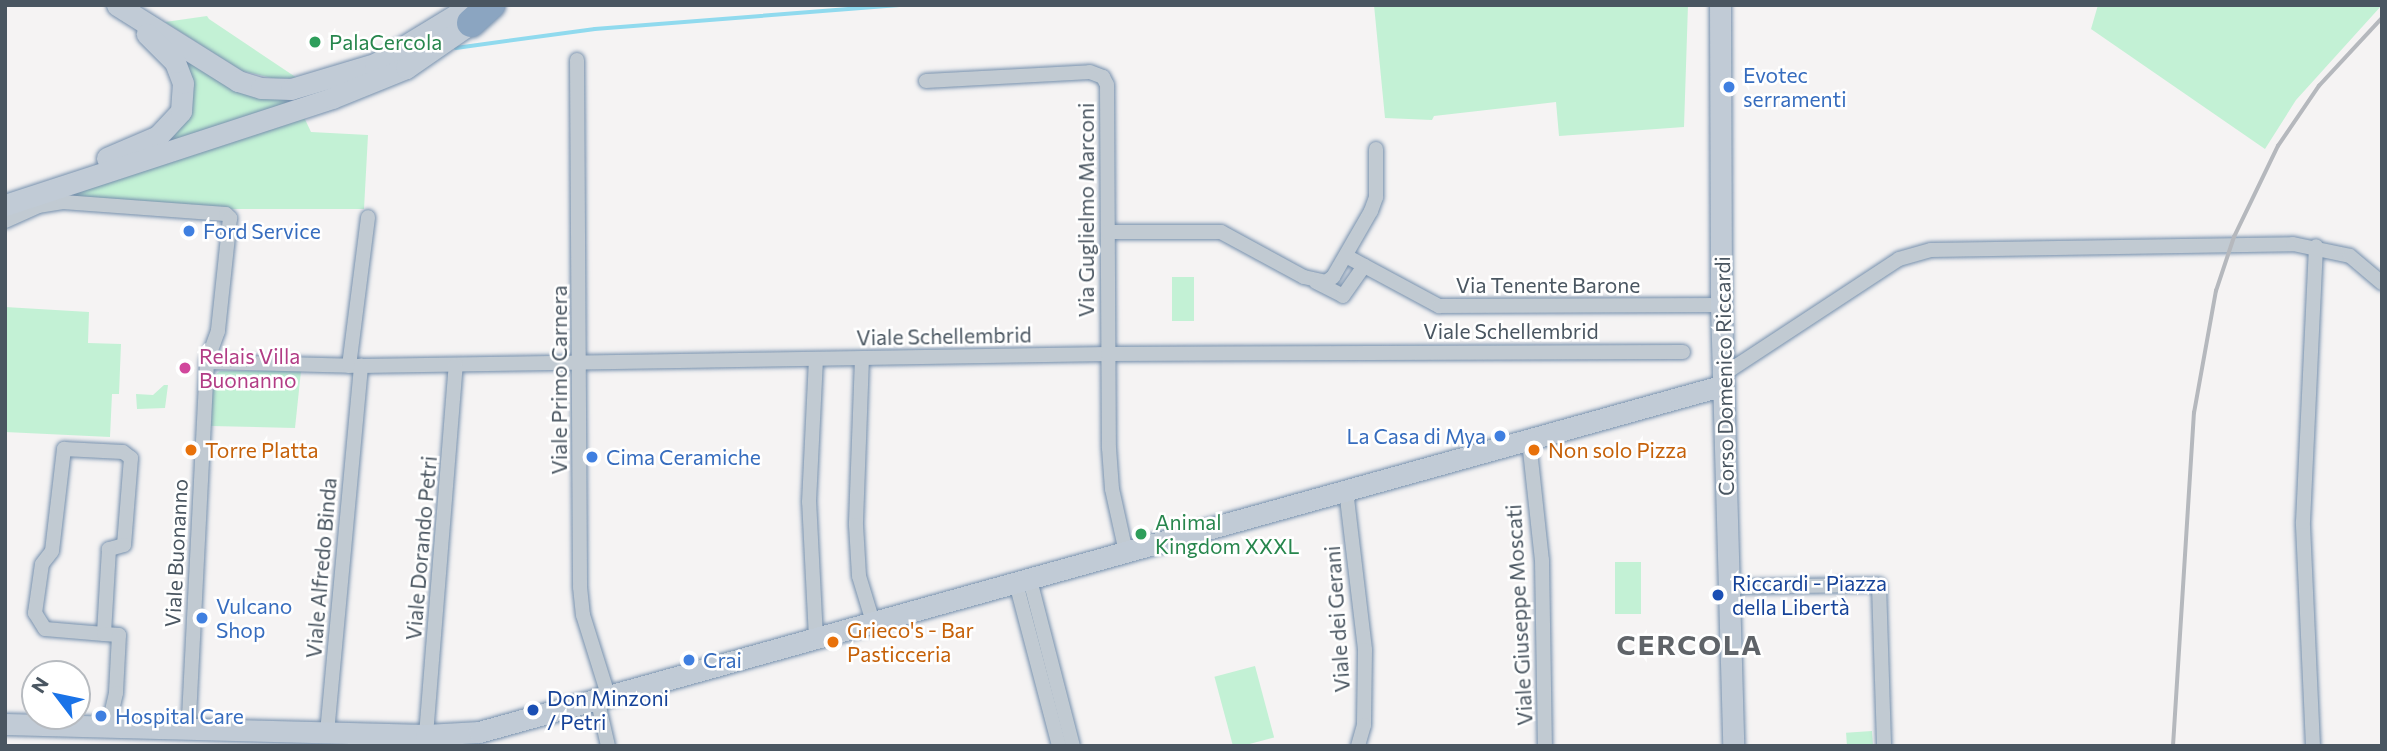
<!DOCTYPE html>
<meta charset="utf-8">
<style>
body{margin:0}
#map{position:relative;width:2387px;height:751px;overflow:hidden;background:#f5f3f3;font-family:Commissioner,sans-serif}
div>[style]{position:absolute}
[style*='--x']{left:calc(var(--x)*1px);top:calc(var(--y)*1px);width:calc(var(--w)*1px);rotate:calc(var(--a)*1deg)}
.green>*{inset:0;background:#c3f1d5;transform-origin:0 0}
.stream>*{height:3.5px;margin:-1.75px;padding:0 1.75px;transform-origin:1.75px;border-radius:1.75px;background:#90daee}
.roads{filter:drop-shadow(0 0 2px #7690ad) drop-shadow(0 0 2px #7690ad)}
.street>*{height:14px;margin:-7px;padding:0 7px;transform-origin:7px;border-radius:7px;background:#c1cad2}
.secondary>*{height:21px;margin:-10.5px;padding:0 10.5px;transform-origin:10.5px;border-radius:10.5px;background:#c1cbd6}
.highway>*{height:28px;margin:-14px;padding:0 14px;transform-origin:14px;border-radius:14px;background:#8ba5c1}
.rail>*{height:3.5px;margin:-1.75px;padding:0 1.75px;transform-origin:1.75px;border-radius:1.75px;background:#b5b8bd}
.dots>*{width:19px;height:19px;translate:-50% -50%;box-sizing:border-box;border:4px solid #fff;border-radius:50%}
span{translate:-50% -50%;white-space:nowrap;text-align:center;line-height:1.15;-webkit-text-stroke:5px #fff;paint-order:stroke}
.leisure-label{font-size:21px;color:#27864d}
.left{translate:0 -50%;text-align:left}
.shop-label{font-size:21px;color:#366cbe}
.right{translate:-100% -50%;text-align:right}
.street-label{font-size:21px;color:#4a5661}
.hotel-label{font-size:21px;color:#b23c85}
.food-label{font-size:21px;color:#c56008}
.transit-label{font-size:21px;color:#164399}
.district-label{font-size:28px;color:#5f6368;font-weight:700;letter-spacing:2px}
.frame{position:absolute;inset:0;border:7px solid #4a5661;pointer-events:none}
.north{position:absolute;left:21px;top:660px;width:70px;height:70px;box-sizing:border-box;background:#fff;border:2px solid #b7bbc0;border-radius:50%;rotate:302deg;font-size:19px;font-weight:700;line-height:28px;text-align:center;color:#4a5661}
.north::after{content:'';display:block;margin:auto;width:24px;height:32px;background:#1a73e8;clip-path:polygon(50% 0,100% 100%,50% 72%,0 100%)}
</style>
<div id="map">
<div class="green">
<div style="clip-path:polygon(1374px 5px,1688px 5px,1684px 127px,1559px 136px,1556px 102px,1434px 116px,1432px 120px,1385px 118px)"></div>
<div style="clip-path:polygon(2098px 5px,2382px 5px,2296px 100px,2265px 149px,2091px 29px)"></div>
<div style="clip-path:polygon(207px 16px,209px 19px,297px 78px,276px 79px,242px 71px,165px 22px)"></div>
<div style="clip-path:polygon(181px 58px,211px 74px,326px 89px,167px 145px,187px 117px)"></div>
<div style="clip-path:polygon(303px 115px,311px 132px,368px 135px,364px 209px,167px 209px,55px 197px)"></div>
<div style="left:1172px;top:277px;width:22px;height:44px"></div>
<div style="clip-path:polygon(5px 307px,89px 312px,88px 343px,121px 344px,119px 394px,112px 394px,110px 437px,5px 432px)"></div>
<div style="clip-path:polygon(220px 371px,301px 371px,295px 428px,211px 426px,213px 377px)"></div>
<div style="clip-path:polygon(164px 385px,168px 385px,165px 408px,137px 409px,136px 394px,153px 395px)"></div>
<div style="left:1615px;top:562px;width:26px;height:52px"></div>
<div style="left:1255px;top:666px;width:74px;height:42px;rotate:75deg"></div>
<div style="left:1872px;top:731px;width:15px;height:26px;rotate:86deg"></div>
</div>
<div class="stream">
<div style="--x:456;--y:48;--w:140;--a:-7.8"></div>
<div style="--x:595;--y:29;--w:305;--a:-4.5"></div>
</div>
<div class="roads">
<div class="street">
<div style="--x:577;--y:60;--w:527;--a:89.67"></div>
<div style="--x:580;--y:587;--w:28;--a:84"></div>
<div style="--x:583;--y:615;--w:84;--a:72.6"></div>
<div style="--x:926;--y:81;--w:164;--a:-3.1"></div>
<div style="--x:1090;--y:72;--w:14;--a:21"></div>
<div style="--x:1103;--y:77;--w:9;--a:63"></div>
<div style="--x:1107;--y:85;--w:363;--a:89.7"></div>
<div style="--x:1109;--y:448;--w:41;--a:85.8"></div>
<div style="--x:1112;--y:489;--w:65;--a:77.5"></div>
<div style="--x:5;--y:221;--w:36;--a:-24"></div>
<div style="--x:38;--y:206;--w:25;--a:-9"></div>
<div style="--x:63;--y:202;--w:163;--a:4.2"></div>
<div style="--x:226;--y:214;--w:6;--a:45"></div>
<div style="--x:230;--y:218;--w:114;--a:96.1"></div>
<div style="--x:218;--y:331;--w:33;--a:110"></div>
<div style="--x:207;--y:362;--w:369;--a:92.9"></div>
<div style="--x:1108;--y:232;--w:113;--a:0"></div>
<div style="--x:1221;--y:232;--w:94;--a:28.5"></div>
<div style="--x:1304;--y:277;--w:23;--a:13"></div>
<div style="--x:1326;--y:282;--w:9;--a:-36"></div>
<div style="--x:1333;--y:277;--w:76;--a:-60.1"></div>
<div style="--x:1371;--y:211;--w:15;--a:-70"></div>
<div style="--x:1376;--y:197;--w:48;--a:-90"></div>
<div style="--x:1346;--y:256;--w:106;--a:28.3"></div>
<div style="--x:1439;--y:306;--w:282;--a:-0.2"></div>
<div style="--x:1316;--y:282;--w:30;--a:27"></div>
<div style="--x:1343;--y:296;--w:37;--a:-55"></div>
<div style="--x:862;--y:358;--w:167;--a:92.1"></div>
<div style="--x:856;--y:525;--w:51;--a:86.6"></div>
<div style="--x:859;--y:576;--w:48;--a:73.1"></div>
<div style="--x:207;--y:362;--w:154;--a:1.5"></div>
<div style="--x:361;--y:366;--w:747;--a:-0.92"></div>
<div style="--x:1108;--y:354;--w:575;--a:-0.2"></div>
<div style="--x:349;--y:366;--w:150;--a:-82.7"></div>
<div style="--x:1724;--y:374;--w:209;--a:-33.3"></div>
<div style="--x:1899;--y:259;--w:33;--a:-16"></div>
<div style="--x:1931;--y:250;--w:362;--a:-0.9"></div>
<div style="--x:2293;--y:244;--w:58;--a:11.9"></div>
<div style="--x:2350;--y:256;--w:42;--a:40.2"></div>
<div style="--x:1529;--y:441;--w:120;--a:83.8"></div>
<div style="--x:1542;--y:560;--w:186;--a:89.1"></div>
<div style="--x:1346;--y:490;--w:161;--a:83.2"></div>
<div style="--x:1365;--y:650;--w:75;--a:90.8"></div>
<div style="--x:1364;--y:725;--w:22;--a:106"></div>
<div style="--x:1030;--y:580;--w:171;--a:75.5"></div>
<div style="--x:1016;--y:583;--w:169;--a:75.2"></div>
<div style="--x:1729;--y:587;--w:150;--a:-0.8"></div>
<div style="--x:1879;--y:585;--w:161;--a:88.2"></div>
<div style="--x:104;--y:634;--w:59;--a:-175.2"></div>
<div style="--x:45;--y:629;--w:19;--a:-122"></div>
<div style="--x:35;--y:613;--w:49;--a:-81.9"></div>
<div style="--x:42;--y:564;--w:16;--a:-52"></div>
<div style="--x:52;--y:551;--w:103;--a:-83.3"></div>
<div style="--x:64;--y:449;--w:59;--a:2.9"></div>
<div style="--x:123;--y:452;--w:10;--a:37"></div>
<div style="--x:131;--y:458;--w:87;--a:94.6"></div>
<div style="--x:124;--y:545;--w:16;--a:165"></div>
<div style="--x:109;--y:549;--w:85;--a:93.4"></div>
<div style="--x:104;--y:634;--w:15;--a:4"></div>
<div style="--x:119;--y:635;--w:58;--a:93"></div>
<div style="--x:116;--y:693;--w:35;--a:103"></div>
<div style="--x:816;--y:638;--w:136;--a:-92.9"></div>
<div style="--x:809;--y:502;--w:143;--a:-87.2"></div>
<div style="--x:597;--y:698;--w:49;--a:77.1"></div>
<div style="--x:327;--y:733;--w:369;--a:-84.7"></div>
<div style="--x:426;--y:735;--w:371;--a:-85.4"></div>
<div style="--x:2313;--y:746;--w:224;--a:-92.6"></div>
<div style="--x:2303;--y:522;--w:276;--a:-87.3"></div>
</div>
<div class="secondary">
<div style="--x:117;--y:5;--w:143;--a:32.1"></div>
<div style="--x:238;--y:81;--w:24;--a:17"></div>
<div style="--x:261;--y:88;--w:30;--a:2"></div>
<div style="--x:291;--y:89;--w:88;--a:-16.6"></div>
<div style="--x:375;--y:64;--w:102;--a:-31.3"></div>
<div style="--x:1720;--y:5;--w:300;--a:89.8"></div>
<div style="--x:1721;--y:305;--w:441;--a:88.4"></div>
<div style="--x:107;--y:158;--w:56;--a:-23.3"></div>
<div style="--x:158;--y:136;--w:34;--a:-47"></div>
<div style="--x:181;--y:111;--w:28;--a:-86"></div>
<div style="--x:183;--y:83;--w:22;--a:-111"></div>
<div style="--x:175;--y:62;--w:40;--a:-135"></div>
<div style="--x:5;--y:205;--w:344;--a:-18.1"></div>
<div style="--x:332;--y:98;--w:80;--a:-22.1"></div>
<div style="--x:406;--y:68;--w:79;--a:-34.7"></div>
<div style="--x:5;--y:724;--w:421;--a:1.5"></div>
<div style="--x:426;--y:735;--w:53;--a:-3.2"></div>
<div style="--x:479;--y:732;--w:1292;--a:-15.57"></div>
</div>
<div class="highway">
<div style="--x:471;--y:23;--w:27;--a:-42"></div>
</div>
</div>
<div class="rail">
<div style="--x:2173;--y:746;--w:334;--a:-86.4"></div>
<div style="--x:2194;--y:413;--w:124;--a:-79.8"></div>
<div style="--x:2216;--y:291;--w:57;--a:-71.6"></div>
<div style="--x:2234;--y:237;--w:101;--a:-64.2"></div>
<div style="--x:2278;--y:146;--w:73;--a:-55.7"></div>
<div style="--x:2319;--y:86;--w:93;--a:-47.2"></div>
</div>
<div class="dots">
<div style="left:315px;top:42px;background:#2e9e5b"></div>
<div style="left:1729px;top:87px;background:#3f7fe0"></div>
<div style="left:189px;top:231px;background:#3f7fe0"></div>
<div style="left:185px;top:368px;background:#d1479c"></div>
<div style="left:1500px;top:436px;background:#3f7fe0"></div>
<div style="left:191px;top:450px;background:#e8710a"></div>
<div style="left:1534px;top:450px;background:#e8710a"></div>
<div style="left:592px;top:457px;background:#3f7fe0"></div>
<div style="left:1141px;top:534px;background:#2e9e5b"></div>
<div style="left:1718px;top:595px;background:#1a4fb4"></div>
<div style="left:202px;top:618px;background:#3f7fe0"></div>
<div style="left:833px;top:642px;background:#e8710a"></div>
<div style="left:689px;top:660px;background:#3f7fe0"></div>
<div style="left:533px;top:710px;background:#1a4fb4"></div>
<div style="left:101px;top:716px;background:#3f7fe0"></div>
</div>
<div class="leisure-label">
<span class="left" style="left:329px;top:42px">PalaCercola</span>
<span class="left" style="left:1155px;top:534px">Animal<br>Kingdom XXXL</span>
</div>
<div class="shop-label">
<span class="left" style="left:1743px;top:87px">Evotec<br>serramenti</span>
<span class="left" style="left:203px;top:231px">Ford Service</span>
<span class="right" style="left:1486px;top:436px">La Casa di Mya</span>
<span class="left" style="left:606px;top:457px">Cima Ceramiche</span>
<span class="left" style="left:216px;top:618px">Vulcano<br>Shop</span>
<span class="left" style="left:703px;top:660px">Crai</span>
<span class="left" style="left:115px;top:716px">Hospital Care</span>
</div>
<div class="street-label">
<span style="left:1086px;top:210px;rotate:-90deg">Via Guglielmo Marconi</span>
<span style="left:1548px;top:285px">Via Tenente Barone</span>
<span style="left:1511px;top:331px">Viale Schellembrid</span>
<span style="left:944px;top:336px;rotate:-1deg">Viale Schellembrid</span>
<span style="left:1724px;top:376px;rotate:-91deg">Corso Domenico Riccardi</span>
<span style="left:559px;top:380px;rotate:-90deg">Viale Primo Carnera</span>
<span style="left:421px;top:548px;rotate:-85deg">Viale Dorando Petri</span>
<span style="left:176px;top:553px;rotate:-87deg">Viale Buonanno</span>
<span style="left:321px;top:568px;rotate:-85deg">Viale Alfredo Binda</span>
<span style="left:1519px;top:615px;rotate:-93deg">Viale Giuseppe Moscati</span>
<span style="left:1337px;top:619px;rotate:-94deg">Viale dei Gerani</span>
</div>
<div class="hotel-label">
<span class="left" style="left:199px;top:368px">Relais Villa<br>Buonanno</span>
</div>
<div class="food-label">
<span class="left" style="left:205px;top:450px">Torre Platta</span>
<span class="left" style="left:1548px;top:450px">Non solo Pizza</span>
<span class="left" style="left:847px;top:642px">Grieco's - Bar<br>Pasticceria</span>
</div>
<div class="transit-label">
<span class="left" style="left:1732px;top:595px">Riccardi - Piazza<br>della Libertà</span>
<span class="left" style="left:547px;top:710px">Don Minzoni<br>/ Petri</span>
</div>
<div class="district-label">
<span style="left:1690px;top:644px">CERCOLA</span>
</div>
<div class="frame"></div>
<div class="north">N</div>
</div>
